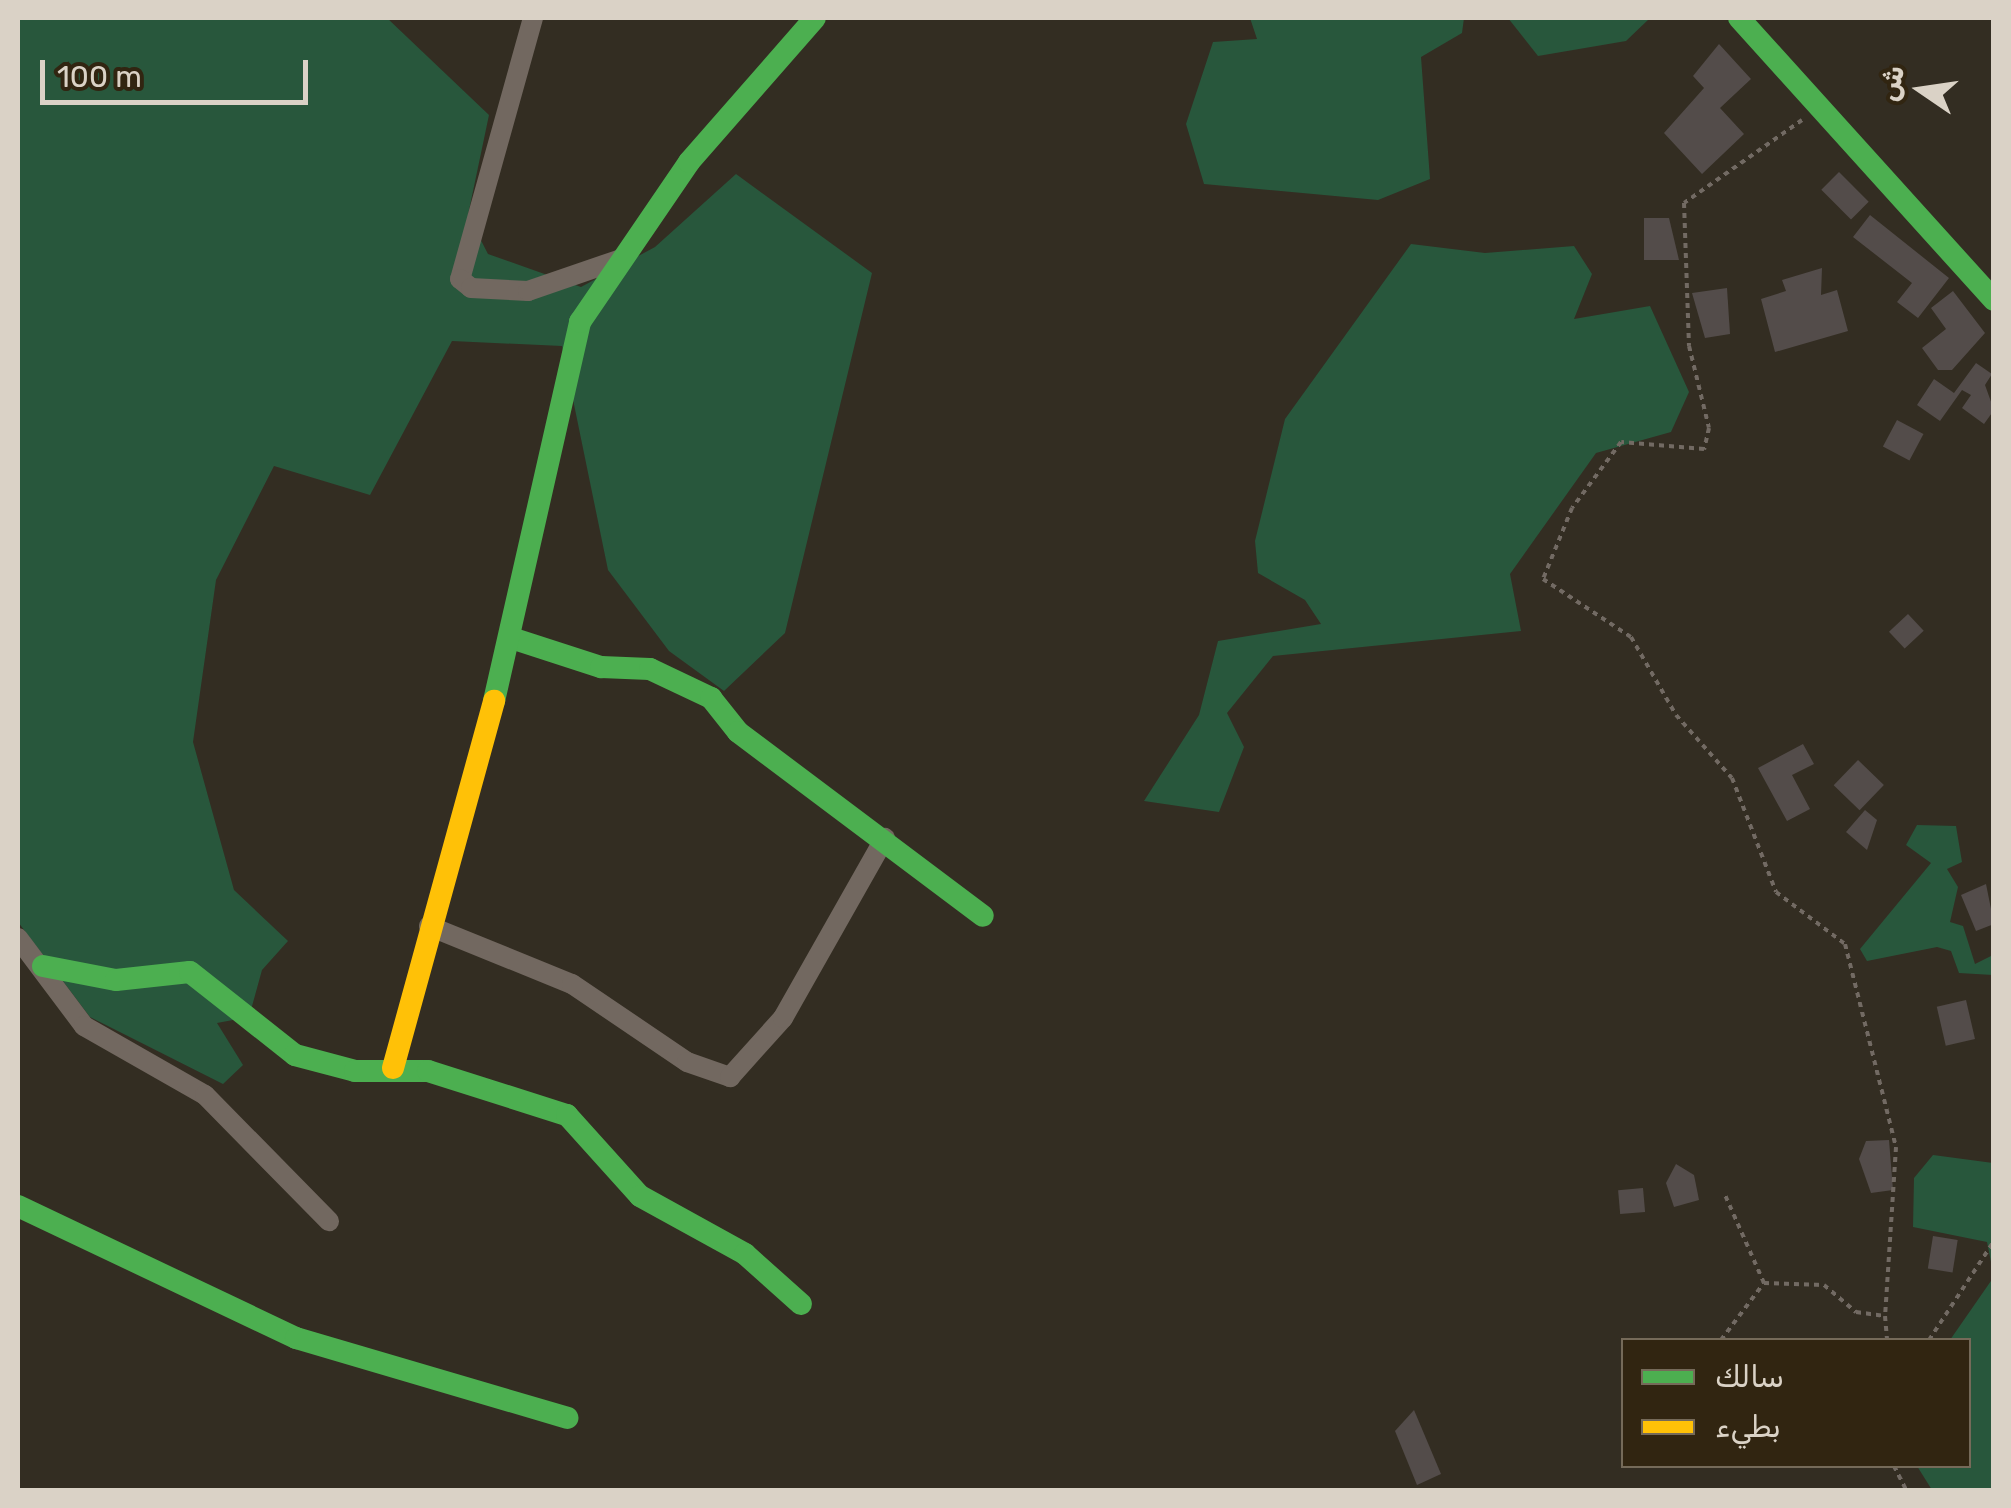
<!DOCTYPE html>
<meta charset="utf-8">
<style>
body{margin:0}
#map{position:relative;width:2011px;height:1508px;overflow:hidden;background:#332d22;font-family:Rubik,Vazirmatn,sans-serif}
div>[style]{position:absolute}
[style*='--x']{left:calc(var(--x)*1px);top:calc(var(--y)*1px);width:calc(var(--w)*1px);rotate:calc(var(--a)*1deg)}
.green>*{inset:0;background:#28573c}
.building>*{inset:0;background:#534c4a;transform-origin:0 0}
.path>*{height:4px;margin-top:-2px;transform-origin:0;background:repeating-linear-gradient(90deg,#726a63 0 5px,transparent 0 10px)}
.street>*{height:20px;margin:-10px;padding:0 10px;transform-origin:10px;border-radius:10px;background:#726860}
.fast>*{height:22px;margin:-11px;padding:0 11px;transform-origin:11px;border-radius:11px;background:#4caf50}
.slow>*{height:22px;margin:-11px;padding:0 11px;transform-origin:11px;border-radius:11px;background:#ffc107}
span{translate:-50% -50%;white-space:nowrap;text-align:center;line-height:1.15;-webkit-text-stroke:8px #312511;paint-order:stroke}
.frame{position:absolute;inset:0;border:20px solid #dad2c6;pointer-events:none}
.legend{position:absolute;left:1621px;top:1338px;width:350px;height:130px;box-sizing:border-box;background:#312511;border:2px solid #756a59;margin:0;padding:12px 18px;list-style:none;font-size:30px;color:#dad2c6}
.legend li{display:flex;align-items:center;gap:20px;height:50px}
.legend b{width:50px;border:2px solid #756a59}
.north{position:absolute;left:1871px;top:40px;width:100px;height:100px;-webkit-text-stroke:8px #312511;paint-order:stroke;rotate:283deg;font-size:28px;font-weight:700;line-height:40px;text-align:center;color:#dad2c6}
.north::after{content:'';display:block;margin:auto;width:35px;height:45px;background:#dad2c6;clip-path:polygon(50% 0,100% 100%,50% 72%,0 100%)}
.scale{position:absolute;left:40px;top:60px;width:268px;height:45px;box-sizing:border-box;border:5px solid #dad2c6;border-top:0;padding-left:12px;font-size:30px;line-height:35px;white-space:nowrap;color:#dad2c6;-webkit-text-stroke:8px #312511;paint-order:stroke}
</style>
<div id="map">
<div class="green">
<div style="clip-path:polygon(18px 18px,387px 18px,489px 115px,468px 215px,488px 254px,581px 287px,655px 247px,736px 174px,872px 273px,785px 633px,724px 691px,669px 651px,608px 570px,562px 346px,452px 341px,370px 495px,274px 466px,216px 580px,193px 742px,234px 890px,288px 941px,262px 970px,249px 1017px,217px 1023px,243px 1065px,223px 1084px,90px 1017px,18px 922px)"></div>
<div style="clip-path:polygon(1250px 18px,1464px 18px,1462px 33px,1421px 57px,1430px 179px,1378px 200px,1204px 184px,1186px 124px,1213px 42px,1257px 39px)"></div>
<div style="clip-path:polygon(1508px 18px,1650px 18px,1626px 41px,1538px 56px)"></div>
<div style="clip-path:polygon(1411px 244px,1485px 253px,1574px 246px,1592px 274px,1574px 319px,1650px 306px,1689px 392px,1671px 432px,1596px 453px,1510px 574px,1521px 631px,1273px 656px,1227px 713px,1244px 747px,1219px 812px,1144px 801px,1199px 715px,1218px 641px,1321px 624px,1305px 600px,1258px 573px,1255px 541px,1285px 419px)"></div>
<div style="clip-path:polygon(1917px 825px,1956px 826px,1962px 862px,1947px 869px,1958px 887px,1950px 922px,1963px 926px,1975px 964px,1993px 955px,1993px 975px,1959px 973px,1951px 951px,1937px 947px,1867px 961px,1860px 949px,1931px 863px,1906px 845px)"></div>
<div style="clip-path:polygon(1933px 1155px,1993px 1163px,1993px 1272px,1987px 1242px,1913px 1227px,1914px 1178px)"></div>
<div style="clip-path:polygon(1993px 1278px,1993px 1490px,1932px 1490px,1917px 1466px,1968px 1466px,1968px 1340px,1950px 1340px)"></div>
</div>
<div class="building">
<div style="clip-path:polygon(1719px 44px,1751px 79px,1720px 108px,1744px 134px,1702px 174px,1664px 133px,1704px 88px,1693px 76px)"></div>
<div style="left:1839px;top:172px;width:42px;height:25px;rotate:45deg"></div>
<div style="clip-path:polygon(1870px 215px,1949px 278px,1918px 318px,1897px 302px,1912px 283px,1853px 237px)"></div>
<div style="clip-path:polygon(1644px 218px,1669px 218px,1679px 260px,1644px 260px)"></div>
<div style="clip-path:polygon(1822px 268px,1821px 295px,1837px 290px,1848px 331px,1775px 352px,1761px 299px,1786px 291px,1782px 280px)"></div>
<div style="clip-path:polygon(1727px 288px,1730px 334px,1705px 338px,1692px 293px)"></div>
<div style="clip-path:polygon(1953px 291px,1985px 333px,1952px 370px,1938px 370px,1922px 348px,1946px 329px,1931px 308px)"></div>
<div style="clip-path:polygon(1976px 363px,1992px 374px,1985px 385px,1994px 410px,1984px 424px,1962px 408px,1971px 395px,1962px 390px,1940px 421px,1917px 405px,1934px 379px,1954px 393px)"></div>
<div style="left:1897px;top:420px;width:30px;height:30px;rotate:28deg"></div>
<div style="left:1908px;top:614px;width:23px;height:26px;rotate:47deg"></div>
<div style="clip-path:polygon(1803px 744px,1814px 764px,1792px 775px,1810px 809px,1787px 821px,1758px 768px)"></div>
<div style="left:1858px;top:760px;width:36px;height:35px;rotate:44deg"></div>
<div style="clip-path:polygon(1865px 810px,1877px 820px,1867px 850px,1846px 832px)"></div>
<div style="clip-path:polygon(1986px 884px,1994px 924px,1976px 931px,1961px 895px)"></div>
<div style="left:1966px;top:1000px;width:40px;height:30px;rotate:77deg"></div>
<div style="clip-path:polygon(1889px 1140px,1893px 1190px,1871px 1193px,1859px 1159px,1866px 1141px)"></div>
<div style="clip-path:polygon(1676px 1164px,1694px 1175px,1699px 1200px,1674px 1207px,1666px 1183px)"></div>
<div style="left:1643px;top:1188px;width:24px;height:25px;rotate:85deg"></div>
<div style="left:1933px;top:1236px;width:25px;height:33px;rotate:9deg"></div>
<div style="clip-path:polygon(1414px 1410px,1441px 1474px,1417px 1485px,1395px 1431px)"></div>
</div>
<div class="path">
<div style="--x:1802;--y:120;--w:144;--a:144.9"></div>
<div style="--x:1684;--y:203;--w:143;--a:88"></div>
<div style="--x:1689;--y:346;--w:84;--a:76.3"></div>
<div style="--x:1709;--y:428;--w:22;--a:103"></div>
<div style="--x:1704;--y:449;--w:83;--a:-175.2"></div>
<div style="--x:1621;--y:442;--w:82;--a:126.6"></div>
<div style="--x:1572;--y:508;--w:77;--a:112.2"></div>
<div style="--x:1543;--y:579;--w:105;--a:33.4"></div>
<div style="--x:1631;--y:637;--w:90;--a:60"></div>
<div style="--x:1676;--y:715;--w:84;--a:48.4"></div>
<div style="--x:1732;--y:778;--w:122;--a:68.9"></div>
<div style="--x:1776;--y:892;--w:86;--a:37"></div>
<div style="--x:1845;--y:944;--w:209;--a:75.9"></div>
<div style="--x:1896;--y:1147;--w:169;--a:93.7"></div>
<div style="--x:1764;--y:1283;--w:60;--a:1.9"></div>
<div style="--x:1824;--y:1285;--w:42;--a:40.2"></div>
<div style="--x:1856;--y:1312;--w:29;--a:8"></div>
<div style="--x:1885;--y:1316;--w:24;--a:85"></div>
<div style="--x:1721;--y:1340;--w:71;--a:-53"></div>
<div style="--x:1764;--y:1283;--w:96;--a:-113.9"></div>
<div style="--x:1929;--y:1340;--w:118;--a:-56.7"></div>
<div style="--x:1894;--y:1466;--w:27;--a:63"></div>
</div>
<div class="street">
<div style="--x:533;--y:18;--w:271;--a:105.6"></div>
<div style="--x:460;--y:279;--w:14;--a:39"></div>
<div style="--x:471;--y:288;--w:57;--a:3"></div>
<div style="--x:528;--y:291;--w:98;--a:-19"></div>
<div style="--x:429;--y:926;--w:154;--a:22.1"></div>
<div style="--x:572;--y:984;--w:139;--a:34.1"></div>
<div style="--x:687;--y:1062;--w:46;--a:19.2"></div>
<div style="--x:730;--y:1077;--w:79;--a:-48.1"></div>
<div style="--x:783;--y:1018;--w:207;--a:-60.5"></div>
<div style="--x:18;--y:938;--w:110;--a:53.1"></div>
<div style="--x:84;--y:1026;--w:139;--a:29.7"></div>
<div style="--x:205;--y:1095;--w:177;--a:45.5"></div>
</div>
<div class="fast">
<div style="--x:1739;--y:18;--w:380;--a:47.9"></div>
<div style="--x:511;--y:638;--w:95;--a:17.9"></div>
<div style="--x:601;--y:667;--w:49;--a:2.3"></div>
<div style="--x:650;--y:669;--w:68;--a:25.4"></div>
<div style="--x:711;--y:698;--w:43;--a:51.5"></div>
<div style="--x:738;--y:732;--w:306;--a:36.9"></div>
<div style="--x:494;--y:701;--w:389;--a:-77.2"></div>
<div style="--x:580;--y:322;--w:194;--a:-55.7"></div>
<div style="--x:689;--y:162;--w:191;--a:-48.8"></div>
<div style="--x:43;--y:966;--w:74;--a:10.9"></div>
<div style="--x:116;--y:980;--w:74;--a:-6.2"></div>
<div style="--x:190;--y:972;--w:134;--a:38.3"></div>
<div style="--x:295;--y:1055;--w:62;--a:14.9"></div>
<div style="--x:355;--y:1071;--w:73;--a:0"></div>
<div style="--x:428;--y:1071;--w:146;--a:17.6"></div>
<div style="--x:567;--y:1115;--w:109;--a:48"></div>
<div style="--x:640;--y:1196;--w:120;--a:28.9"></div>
<div style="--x:745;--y:1254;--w:75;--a:41.8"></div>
<div style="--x:18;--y:1206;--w:308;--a:25.4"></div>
<div style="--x:296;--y:1338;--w:283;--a:16.4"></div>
</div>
<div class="slow">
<div style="--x:393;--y:1068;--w:381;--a:-74.6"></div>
</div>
<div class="frame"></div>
<ul class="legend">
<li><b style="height:12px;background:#4caf50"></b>سالك</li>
<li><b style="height:12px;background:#ffc107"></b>بطيء</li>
</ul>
<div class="north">ش</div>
<div class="scale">100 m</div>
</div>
